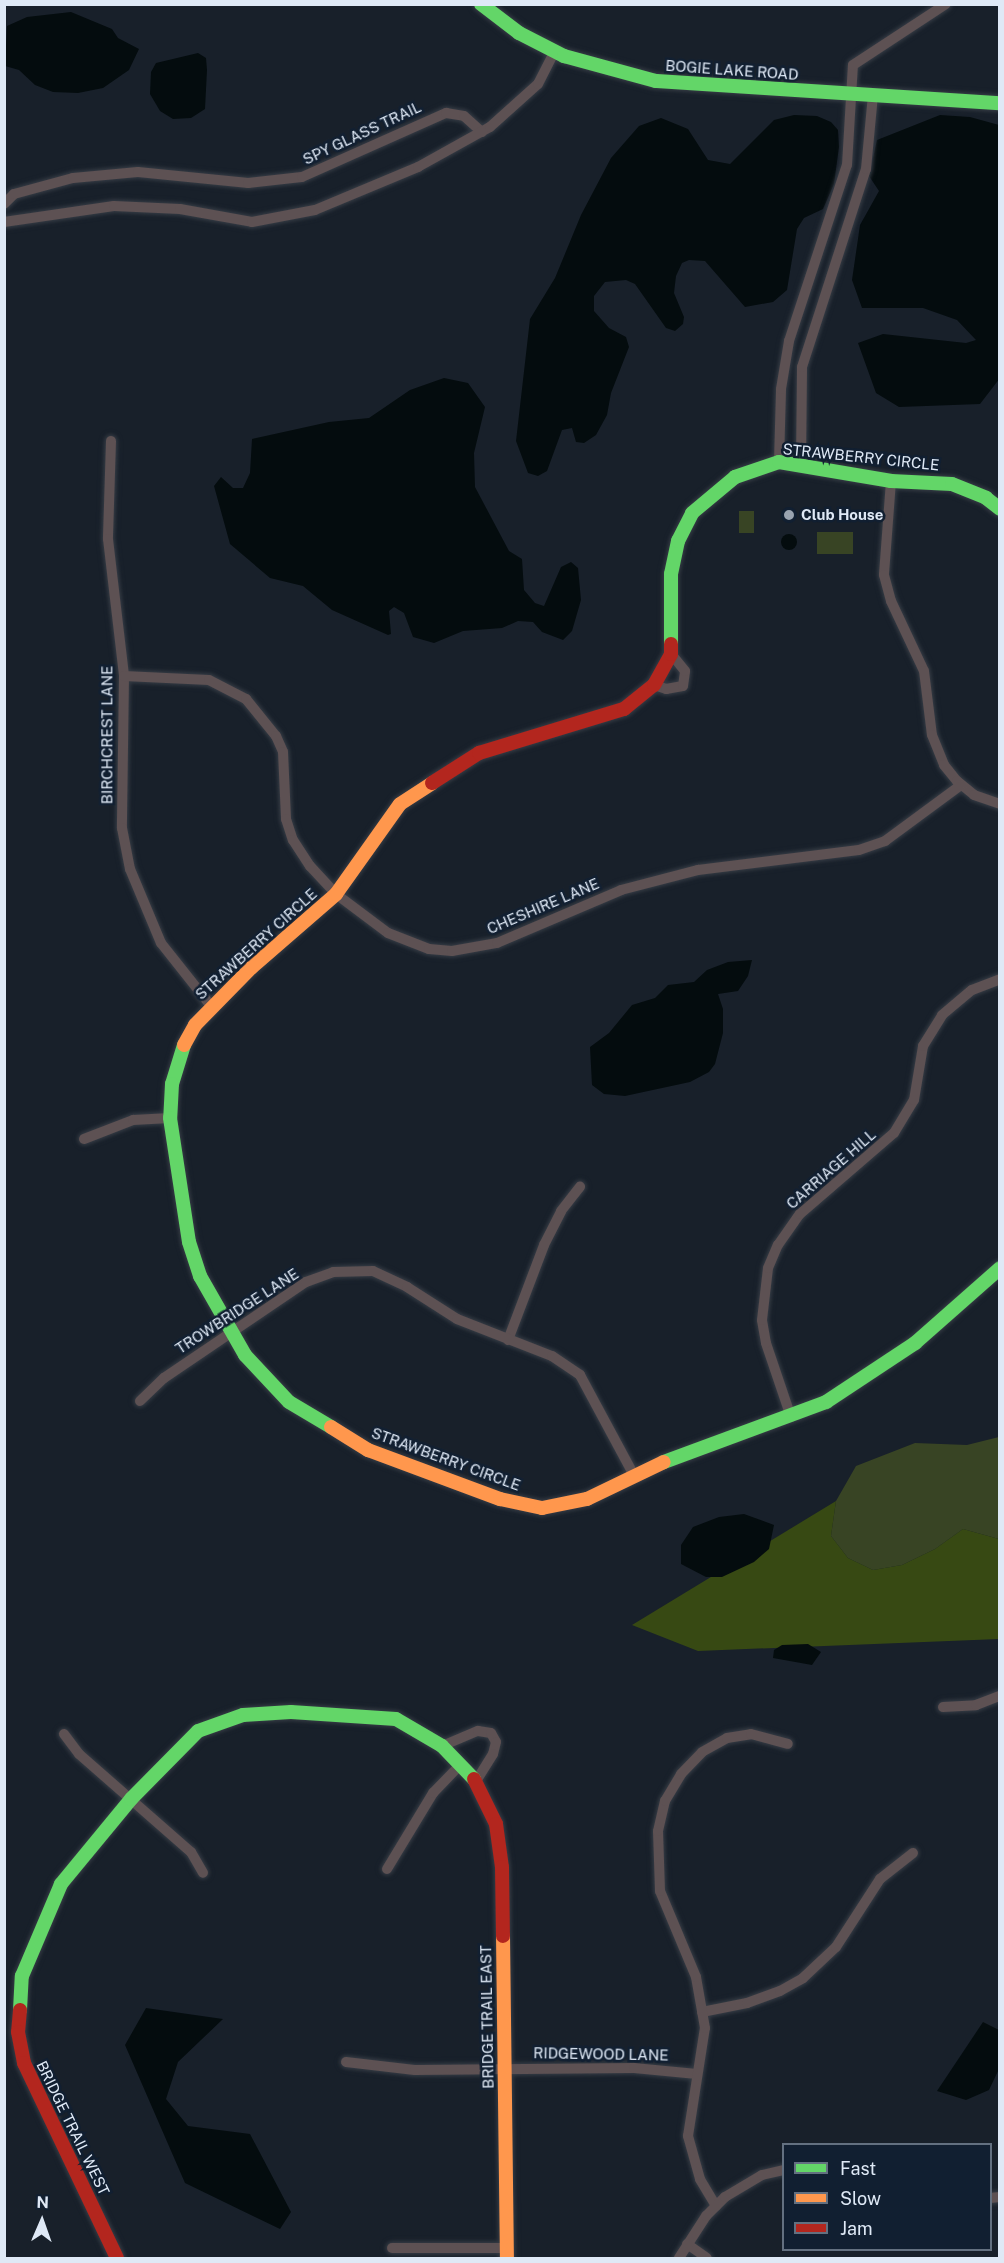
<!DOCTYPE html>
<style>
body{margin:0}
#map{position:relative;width:1004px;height:2263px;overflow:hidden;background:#18202a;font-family:"Public Sans",sans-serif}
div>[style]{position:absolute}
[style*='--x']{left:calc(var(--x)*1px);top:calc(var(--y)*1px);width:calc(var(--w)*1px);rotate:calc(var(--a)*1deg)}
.green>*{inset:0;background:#384424;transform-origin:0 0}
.forest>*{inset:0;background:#374913}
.water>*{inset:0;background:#040c0e}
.round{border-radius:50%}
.roads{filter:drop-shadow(0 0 2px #363c45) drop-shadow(0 0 2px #363c45)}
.street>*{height:10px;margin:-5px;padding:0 5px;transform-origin:5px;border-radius:5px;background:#5d5153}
.fast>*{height:14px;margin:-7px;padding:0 7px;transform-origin:7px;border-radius:7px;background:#63d668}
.slow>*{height:14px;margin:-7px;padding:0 7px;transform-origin:7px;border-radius:7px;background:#ff974d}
.jam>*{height:14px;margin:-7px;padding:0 7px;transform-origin:7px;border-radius:7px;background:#b3261e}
.dots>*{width:16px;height:16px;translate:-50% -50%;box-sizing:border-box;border:3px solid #111f31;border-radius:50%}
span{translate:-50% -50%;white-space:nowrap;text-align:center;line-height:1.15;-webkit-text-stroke:5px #111f31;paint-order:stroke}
.street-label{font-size:15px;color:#dfe9f6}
.poi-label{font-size:15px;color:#dfe9f6;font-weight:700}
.left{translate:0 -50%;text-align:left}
.frame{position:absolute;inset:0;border:6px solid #dfe9f6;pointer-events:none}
.legend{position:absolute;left:782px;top:2143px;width:210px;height:108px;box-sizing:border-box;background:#111f31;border:2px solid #637080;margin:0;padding:8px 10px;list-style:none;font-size:18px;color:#dfe9f6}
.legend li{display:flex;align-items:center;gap:12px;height:30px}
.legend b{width:30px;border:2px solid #637080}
.north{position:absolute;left:12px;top:2191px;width:60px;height:60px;-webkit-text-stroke:4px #111f31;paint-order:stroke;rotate:2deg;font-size:16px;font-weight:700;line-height:24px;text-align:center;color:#dfe9f6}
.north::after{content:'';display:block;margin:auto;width:21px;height:27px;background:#dfe9f6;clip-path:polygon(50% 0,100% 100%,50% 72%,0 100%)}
</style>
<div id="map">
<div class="green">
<div style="left:754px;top:511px;width:22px;height:15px;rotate:90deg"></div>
<div style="left:817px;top:532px;width:36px;height:22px"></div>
<div style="clip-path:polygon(999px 1437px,999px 1539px,963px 1529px,935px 1549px,902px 1565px,873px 1570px,848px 1558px,831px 1536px,836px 1501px,856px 1466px,915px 1443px,967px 1445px)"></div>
</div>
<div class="forest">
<div style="clip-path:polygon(836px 1501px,831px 1536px,848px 1558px,873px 1570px,902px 1565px,935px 1549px,963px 1529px,999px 1539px,999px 1639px,698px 1651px,632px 1625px)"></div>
</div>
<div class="water">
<div style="clip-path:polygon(71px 12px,112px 29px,118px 38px,139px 49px,129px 70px,103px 88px,78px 93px,53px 92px,35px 85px,19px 70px,5px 66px,7px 26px,27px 17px)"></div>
<div style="clip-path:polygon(198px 53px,206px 58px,207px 70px,205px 109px,191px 118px,173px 119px,160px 111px,150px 94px,151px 72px,156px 63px)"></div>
<div style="clip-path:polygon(794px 115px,817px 116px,831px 122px,838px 130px,839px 147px,834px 184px,823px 209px,804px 218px,797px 229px,787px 290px,773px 302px,745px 307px,705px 261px,689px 260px,682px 263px,676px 276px,674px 293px,684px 317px,683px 324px,675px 331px,666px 328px,635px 284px,626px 280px,605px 282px,594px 296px,594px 311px,609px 328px,626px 337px,629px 347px,611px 393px,607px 415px,596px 435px,584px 443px,576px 442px,572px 428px,562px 430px,547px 471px,538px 476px,528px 473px,516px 441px,530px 319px,555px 278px,581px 215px,611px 158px,639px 126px,661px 118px,688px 129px,708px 160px,730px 164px,774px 120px)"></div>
<div style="clip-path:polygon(940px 115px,970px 117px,999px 125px,1000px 378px,980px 404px,899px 407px,876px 393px,858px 343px,883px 334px,966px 343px,976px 340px,957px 320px,923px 308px,862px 308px,852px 280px,860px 225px,879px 191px,869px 176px,877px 140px)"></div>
<div style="clip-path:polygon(444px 378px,468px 383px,485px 407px,474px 453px,475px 487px,509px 551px,522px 559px,524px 590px,535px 603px,544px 606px,561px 567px,571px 562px,578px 568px,581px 600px,572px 631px,563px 640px,542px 632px,533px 622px,518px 621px,502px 628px,463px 631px,434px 643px,413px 637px,404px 613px,394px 607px,389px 611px,391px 634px,388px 635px,332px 610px,303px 586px,270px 578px,230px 544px,214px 486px,221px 477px,233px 488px,243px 488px,250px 473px,252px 439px,329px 422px,369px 418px,410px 390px)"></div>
<div class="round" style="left:781px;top:534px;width:16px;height:16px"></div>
<div style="clip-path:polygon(752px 960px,748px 976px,738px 991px,718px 994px,723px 1009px,723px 1033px,715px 1064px,709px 1072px,690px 1082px,625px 1096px,604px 1094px,592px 1085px,590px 1047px,609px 1033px,632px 1005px,655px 998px,668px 985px,694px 982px,707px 970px,728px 962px)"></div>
<div style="clip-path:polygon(744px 1514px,774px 1525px,769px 1549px,754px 1562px,722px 1577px,706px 1577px,681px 1564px,681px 1545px,693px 1527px,719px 1517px)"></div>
<div style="clip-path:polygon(808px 1644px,821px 1652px,812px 1665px,773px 1658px,774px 1650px,782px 1645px)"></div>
<div style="clip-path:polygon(146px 2008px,223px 2019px,178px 2062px,166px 2099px,188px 2126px,250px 2134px,291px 2212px,280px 2229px,185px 2183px,125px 2045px)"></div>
<div style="clip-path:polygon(983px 2022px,999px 2030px,999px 2069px,989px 2090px,966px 2100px,937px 2091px)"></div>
</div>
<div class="roads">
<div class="street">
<div style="--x:4;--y:204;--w:14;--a:-45"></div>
<div style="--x:14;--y:194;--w:61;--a:-15.2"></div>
<div style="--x:73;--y:178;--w:65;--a:-5.3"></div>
<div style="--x:138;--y:172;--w:111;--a:5.7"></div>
<div style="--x:248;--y:183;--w:54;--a:-6.3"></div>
<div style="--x:302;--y:177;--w:158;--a:-24"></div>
<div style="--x:446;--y:113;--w:18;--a:9"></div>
<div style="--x:464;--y:116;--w:24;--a:42"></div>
<div style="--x:4;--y:222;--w:111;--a:-8.3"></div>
<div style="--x:114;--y:206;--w:66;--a:2.6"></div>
<div style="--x:180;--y:209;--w:73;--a:10.2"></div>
<div style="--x:252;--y:222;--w:64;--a:-10.8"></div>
<div style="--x:315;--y:210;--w:112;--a:-22.7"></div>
<div style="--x:418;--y:167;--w:82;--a:-29.1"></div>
<div style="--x:490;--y:127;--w:64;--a:-41.9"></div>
<div style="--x:538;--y:84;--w:37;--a:-63"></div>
<div style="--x:111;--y:441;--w:98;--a:91.8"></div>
<div style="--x:108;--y:539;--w:138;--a:83.3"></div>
<div style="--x:124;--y:676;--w:152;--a:90.8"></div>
<div style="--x:122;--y:828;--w:42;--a:79"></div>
<div style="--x:130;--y:869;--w:80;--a:67.3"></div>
<div style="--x:161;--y:943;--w:80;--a:51.6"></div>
<div style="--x:779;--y:462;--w:73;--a:-88.4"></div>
<div style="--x:781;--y:389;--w:49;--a:-80.5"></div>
<div style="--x:789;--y:341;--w:185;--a:-71.8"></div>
<div style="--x:847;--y:165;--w:100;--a:-86.6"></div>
<div style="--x:853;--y:65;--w:111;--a:-33.3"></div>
<div style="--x:801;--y:465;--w:98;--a:-89.4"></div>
<div style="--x:802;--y:367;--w:208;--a:-72.1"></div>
<div style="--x:866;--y:169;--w:74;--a:-84.6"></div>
<div style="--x:891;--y:481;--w:94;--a:94.3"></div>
<div style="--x:884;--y:575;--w:27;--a:75"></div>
<div style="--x:891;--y:601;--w:77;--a:64.8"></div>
<div style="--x:924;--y:671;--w:64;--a:82.9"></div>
<div style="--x:932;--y:735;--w:32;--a:68"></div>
<div style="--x:944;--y:765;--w:21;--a:51"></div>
<div style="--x:957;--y:781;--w:22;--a:39"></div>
<div style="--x:974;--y:795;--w:28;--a:19"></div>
<div style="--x:124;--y:676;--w:85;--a:2.7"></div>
<div style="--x:209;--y:680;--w:42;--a:27.2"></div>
<div style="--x:246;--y:699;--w:48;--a:51"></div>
<div style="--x:276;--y:736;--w:17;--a:66"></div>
<div style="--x:283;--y:752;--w:67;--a:87.4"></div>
<div style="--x:286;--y:819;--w:22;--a:72"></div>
<div style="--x:293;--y:840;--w:31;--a:57"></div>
<div style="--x:310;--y:866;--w:38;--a:47"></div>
<div style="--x:336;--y:894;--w:65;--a:36.9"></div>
<div style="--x:388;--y:933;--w:44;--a:21.3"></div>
<div style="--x:429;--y:949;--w:23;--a:5"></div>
<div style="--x:452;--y:951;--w:46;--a:-10.1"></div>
<div style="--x:497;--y:943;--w:135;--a:-23.1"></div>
<div style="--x:621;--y:890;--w:80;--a:-14.6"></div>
<div style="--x:698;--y:870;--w:162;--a:-7.1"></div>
<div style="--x:859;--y:850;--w:28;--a:-19"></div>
<div style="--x:885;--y:841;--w:94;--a:-36.4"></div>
<div style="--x:654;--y:685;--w:13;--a:18"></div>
<div style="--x:666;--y:689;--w:17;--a:-10"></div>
<div style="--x:683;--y:686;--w:15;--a:-82"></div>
<div style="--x:685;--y:671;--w:22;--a:-129"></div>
<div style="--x:84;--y:1139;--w:53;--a:-21.2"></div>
<div style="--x:133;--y:1120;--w:37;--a:-3"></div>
<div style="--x:508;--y:1340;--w:102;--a:-69.2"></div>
<div style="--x:544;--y:1245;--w:38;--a:-63"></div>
<div style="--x:561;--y:1211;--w:31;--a:-52"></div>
<div style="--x:140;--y:1401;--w:33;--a:-44"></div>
<div style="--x:164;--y:1378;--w:171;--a:-34.1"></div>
<div style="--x:306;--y:1282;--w:29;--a:-20"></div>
<div style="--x:333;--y:1272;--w:40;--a:-1.4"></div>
<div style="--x:373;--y:1271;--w:38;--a:25"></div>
<div style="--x:407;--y:1287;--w:59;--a:32.6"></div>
<div style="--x:457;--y:1319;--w:102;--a:21.3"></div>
<div style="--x:552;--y:1356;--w:34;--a:34"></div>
<div style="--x:580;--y:1375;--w:116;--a:61.7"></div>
<div style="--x:791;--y:1417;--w:78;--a:-108.7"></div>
<div style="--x:766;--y:1343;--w:23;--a:-100"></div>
<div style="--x:762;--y:1320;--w:52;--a:-83.4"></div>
<div style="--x:768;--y:1268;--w:25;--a:-67"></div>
<div style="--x:778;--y:1245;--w:38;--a:-55"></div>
<div style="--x:800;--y:1214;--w:124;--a:-40.8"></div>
<div style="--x:894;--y:1133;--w:39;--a:-59"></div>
<div style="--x:914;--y:1100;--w:55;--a:-80.5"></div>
<div style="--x:923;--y:1046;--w:36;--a:-58"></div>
<div style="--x:942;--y:1015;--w:39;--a:-40"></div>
<div style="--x:972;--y:990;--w:30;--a:-21"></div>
<div style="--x:943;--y:1707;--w:33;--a:-3"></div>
<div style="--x:976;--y:1705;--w:26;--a:-21"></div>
<div style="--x:64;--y:1734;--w:25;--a:53"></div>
<div style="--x:79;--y:1754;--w:149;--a:41.2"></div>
<div style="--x:191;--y:1852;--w:24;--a:60"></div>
<div style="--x:442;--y:1746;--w:39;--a:-23"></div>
<div style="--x:478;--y:1731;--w:13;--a:9"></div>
<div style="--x:491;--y:1733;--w:10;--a:61"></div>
<div style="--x:496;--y:1742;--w:12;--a:104"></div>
<div style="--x:493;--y:1754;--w:32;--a:122"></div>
<div style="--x:387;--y:1869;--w:89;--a:-58.8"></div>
<div style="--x:433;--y:1793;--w:37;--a:-46"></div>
<div style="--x:702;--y:2012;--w:46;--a:-11.3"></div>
<div style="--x:747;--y:2003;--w:35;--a:-20"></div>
<div style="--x:780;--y:1991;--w:26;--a:-29"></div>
<div style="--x:803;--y:1978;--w:45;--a:-43.2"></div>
<div style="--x:836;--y:1947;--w:81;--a:-57.1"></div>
<div style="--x:880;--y:1879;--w:42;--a:-38.2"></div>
<div style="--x:346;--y:2062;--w:69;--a:6.6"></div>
<div style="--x:415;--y:2070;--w:219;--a:-0.5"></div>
<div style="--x:634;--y:2068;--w:63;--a:5.4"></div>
<div style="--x:990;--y:2198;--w:10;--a:-6"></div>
<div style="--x:716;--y:2206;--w:31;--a:-121"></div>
<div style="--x:700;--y:2179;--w:45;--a:-105.6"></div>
<div style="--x:688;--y:2136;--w:109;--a:-81.1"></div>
<div style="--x:705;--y:2028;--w:52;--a:-100"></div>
<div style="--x:696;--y:1977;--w:93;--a:-112.7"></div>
<div style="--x:660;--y:1891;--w:60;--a:-91.9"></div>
<div style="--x:658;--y:1831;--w:31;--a:-77"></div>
<div style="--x:665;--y:1801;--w:31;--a:-59"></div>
<div style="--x:681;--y:1774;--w:30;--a:-46"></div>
<div style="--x:702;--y:1752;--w:29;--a:-29"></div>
<div style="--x:727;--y:1738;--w:24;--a:-9"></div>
<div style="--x:751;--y:1734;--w:38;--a:15"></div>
<div style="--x:687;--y:2244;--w:24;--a:35"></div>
<div style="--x:392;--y:2248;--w:115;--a:0"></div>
<div style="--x:679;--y:2258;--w:50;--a:-57.3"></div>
<div style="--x:706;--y:2216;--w:27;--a:-45"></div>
<div style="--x:725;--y:2197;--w:43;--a:-30.7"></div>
<div style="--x:762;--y:2175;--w:23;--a:-13"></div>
</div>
<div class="fast">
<div style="--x:481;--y:4;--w:48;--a:37.3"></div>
<div style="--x:519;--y:33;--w:51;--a:27.1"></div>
<div style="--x:564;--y:56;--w:95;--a:15.2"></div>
<div style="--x:656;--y:81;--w:345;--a:3.7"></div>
<div style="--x:671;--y:644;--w:70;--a:-90"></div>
<div style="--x:671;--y:574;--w:34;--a:-78"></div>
<div style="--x:678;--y:541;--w:31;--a:-63"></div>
<div style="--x:692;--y:513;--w:56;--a:-39.9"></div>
<div style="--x:735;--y:477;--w:46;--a:-18.8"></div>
<div style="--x:779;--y:462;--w:114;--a:9.6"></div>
<div style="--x:891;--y:481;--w:61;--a:2.8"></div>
<div style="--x:952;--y:484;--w:37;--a:22"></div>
<div style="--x:986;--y:498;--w:18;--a:38"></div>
<div style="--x:184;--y:1045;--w:41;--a:107.1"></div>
<div style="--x:172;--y:1084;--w:34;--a:93"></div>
<div style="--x:170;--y:1118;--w:125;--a:81.3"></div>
<div style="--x:189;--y:1242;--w:36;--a:72"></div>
<div style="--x:200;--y:1276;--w:91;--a:60.3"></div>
<div style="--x:245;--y:1355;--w:64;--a:46.9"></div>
<div style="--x:289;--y:1402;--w:49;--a:30.8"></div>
<div style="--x:664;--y:1462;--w:173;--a:-20.3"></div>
<div style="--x:826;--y:1402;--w:107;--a:-33.5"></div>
<div style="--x:915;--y:1343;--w:113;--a:-41.4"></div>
<div style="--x:20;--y:2010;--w:34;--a:-87"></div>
<div style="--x:22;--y:1976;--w:100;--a:-67"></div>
<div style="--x:61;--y:1884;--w:110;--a:-50.5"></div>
<div style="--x:131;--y:1799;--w:95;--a:-45.4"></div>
<div style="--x:198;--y:1731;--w:48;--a:-19.6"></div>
<div style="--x:243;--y:1715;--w:48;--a:-3.6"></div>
<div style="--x:291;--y:1712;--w:105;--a:3.8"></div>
<div style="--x:396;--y:1719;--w:53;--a:30.4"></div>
<div style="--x:442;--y:1746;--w:46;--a:45.9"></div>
</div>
<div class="slow">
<div style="--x:184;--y:1045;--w:23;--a:-61"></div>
<div style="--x:195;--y:1025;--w:80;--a:-45.5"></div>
<div style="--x:251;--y:968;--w:113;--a:-41"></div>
<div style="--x:336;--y:894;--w:110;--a:-54.6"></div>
<div style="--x:400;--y:804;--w:38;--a:-33"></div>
<div style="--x:331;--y:1427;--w:44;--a:31.9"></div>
<div style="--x:368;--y:1450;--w:141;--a:20.4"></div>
<div style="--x:500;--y:1499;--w:43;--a:12.1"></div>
<div style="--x:542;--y:1508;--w:46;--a:-11.3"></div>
<div style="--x:587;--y:1499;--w:85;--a:-25.7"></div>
<div style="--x:503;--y:1936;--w:322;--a:89.3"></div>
</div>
<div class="jam">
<div style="--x:432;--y:783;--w:56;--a:-32.6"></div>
<div style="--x:479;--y:753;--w:152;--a:-16.9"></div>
<div style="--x:624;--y:709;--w:38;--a:-39"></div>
<div style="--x:654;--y:685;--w:35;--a:-61"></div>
<div style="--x:671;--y:654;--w:10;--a:-90"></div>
<div style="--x:474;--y:1779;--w:50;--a:63.9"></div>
<div style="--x:496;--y:1824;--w:43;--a:82.1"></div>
<div style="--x:502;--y:1867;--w:69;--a:89.2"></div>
<div style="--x:20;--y:2010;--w:22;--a:95"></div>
<div style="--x:18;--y:2032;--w:32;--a:79"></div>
<div style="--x:24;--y:2063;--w:216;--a:64.5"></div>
</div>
</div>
<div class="dots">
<div style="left:789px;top:515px;background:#99a3af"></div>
</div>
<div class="street-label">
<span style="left:732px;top:70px;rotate:4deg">BOGIE LAKE ROAD</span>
<span style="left:362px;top:133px;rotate:-25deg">SPY GLASS TRAIL</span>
<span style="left:861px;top:457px;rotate:6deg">STRAWBERRY CIRCLE</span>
<span style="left:107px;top:735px;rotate:-90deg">BIRCHCREST LANE</span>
<span style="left:543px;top:906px;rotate:-23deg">CHESHIRE LANE</span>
<span style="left:256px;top:944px;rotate:-42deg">STRAWBERRY CIRCLE</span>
<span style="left:831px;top:1169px;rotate:-41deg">CARRIAGE HILL</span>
<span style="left:237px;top:1311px;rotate:-33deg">TROWBRIDGE LANE</span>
<span style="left:446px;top:1459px;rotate:20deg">STRAWBERRY CIRCLE</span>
<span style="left:487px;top:2017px;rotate:-91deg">BRIDGE TRAIL EAST</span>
<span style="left:601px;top:2054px;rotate:1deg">RIDGEWOOD LANE</span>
<span style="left:73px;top:2128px;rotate:64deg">BRIDGE TRAIL WEST</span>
</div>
<div class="poi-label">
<span class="left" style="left:801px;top:515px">Club House</span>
</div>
<div class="frame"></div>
<ul class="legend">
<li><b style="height:8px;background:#63d668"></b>Fast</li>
<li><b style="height:8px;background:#ff974d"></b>Slow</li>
<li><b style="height:8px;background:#b3261e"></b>Jam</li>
</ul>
<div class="north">N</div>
</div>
